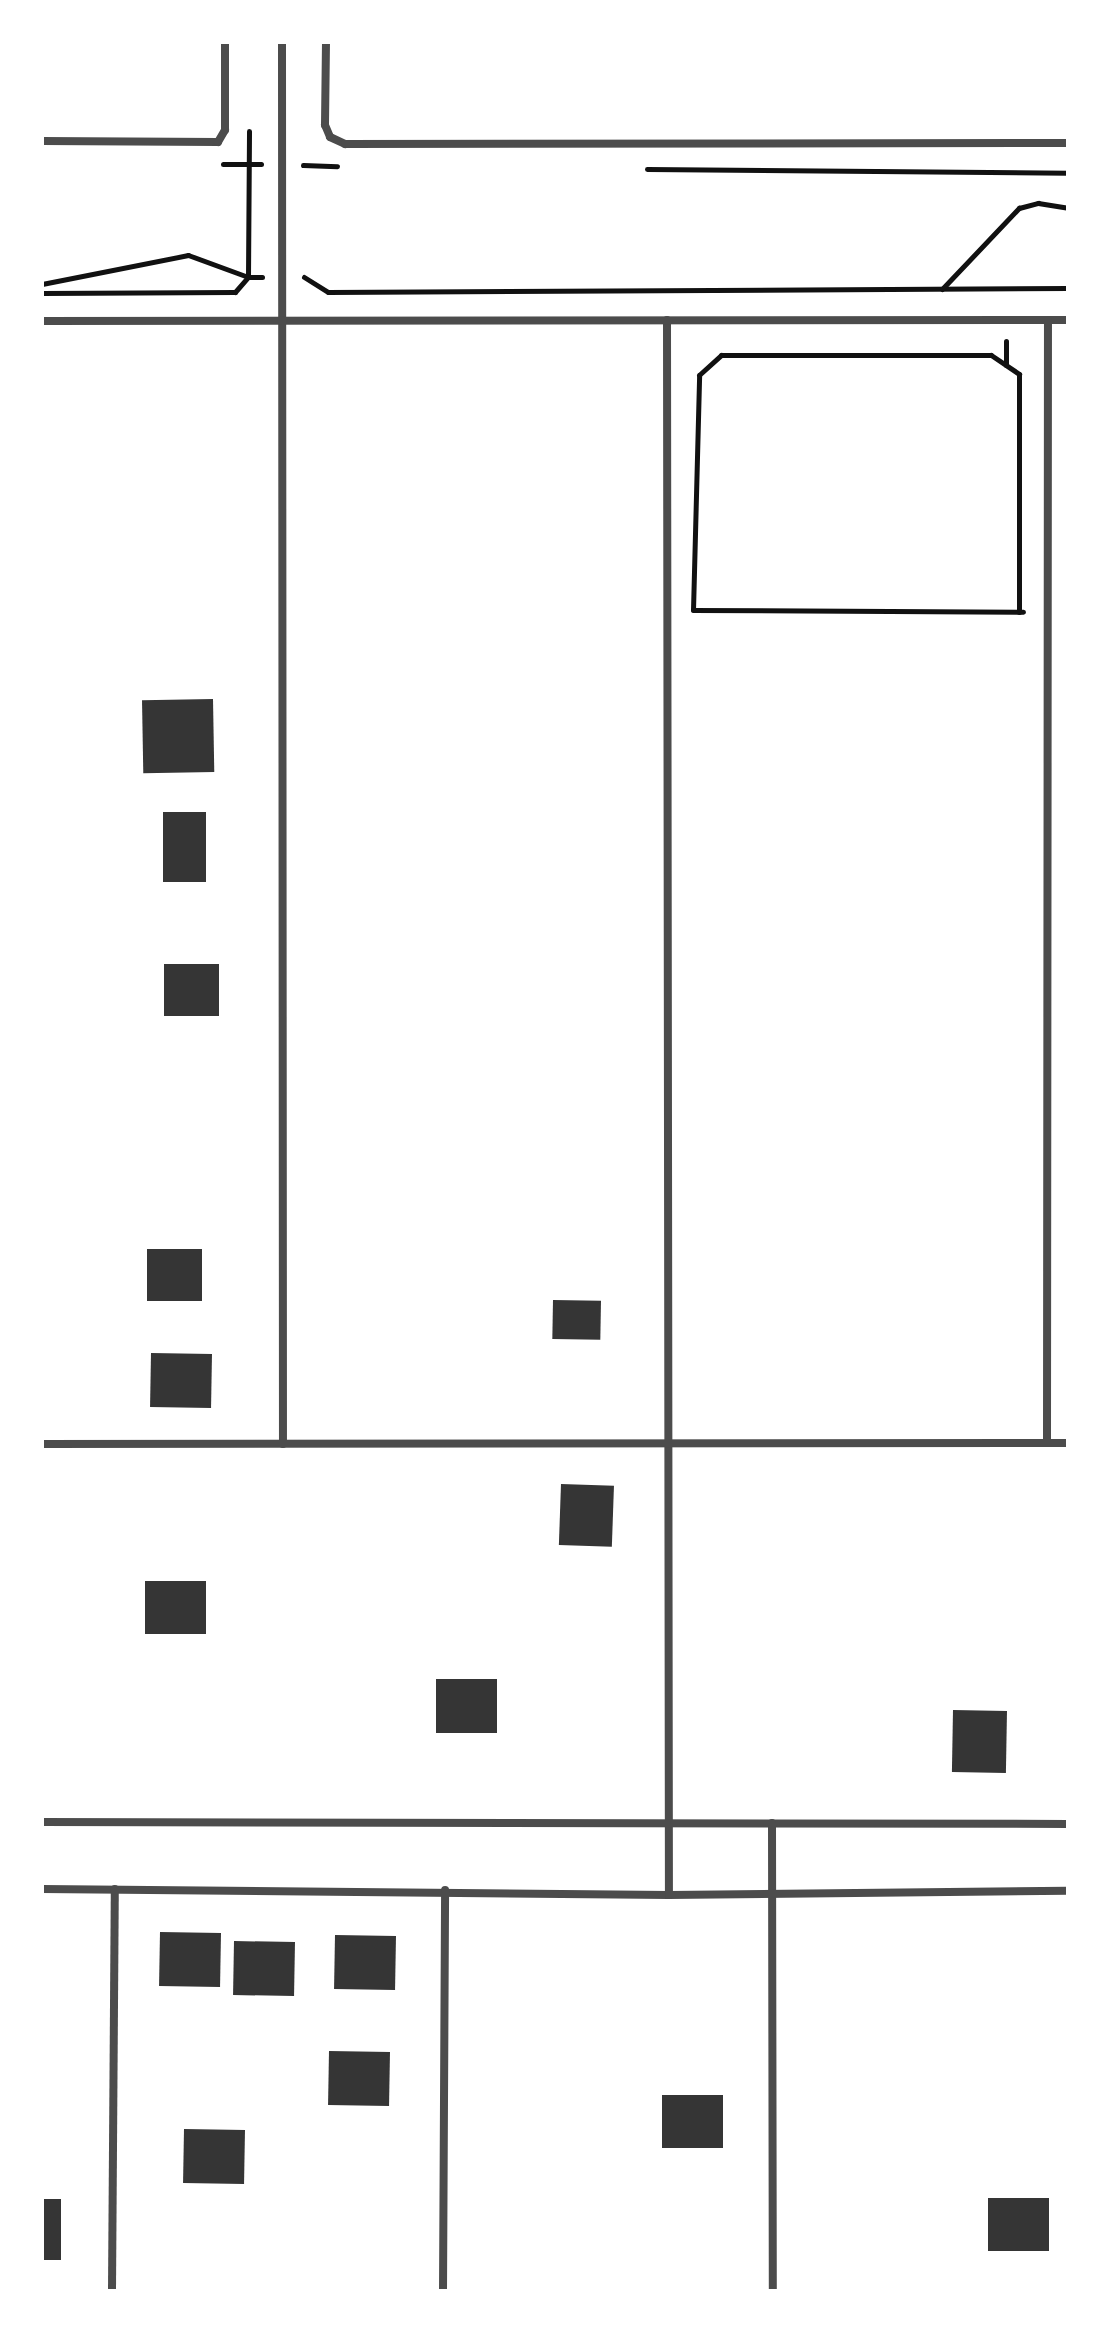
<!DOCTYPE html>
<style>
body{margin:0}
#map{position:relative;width:1110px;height:2333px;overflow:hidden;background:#fff;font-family:"Fira Sans Condensed",sans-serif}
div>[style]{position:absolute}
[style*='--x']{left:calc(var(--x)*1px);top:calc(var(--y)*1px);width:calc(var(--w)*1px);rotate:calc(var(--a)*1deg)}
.building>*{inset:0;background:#353535;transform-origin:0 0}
.path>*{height:5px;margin:-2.5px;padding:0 2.5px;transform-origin:2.5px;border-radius:2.5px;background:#111}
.minor>*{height:8px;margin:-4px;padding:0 4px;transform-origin:4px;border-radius:4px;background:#4c4c4c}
span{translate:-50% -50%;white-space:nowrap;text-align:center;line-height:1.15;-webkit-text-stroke:8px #fff;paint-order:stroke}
.frame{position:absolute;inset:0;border:44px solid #fff;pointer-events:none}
</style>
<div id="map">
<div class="building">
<div style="left:213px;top:699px;width:73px;height:71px;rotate:89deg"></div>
<div style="left:163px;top:812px;width:43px;height:70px"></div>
<div style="left:164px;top:964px;width:55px;height:52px"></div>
<div style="left:147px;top:1249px;width:55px;height:52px"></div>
<div style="left:553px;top:1300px;width:48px;height:39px;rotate:1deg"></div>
<div style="left:151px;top:1353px;width:61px;height:54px;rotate:1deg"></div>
<div style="left:561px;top:1484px;width:53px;height:61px;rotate:2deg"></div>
<div style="left:145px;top:1581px;width:61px;height:53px"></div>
<div style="left:436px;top:1679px;width:61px;height:54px"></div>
<div style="left:953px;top:1710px;width:54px;height:62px;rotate:1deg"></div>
<div style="left:160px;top:1932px;width:61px;height:54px;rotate:1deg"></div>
<div style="left:335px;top:1935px;width:61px;height:54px;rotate:1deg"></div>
<div style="left:234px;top:1941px;width:61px;height:54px;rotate:1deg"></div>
<div style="left:329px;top:2051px;width:61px;height:54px;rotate:1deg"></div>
<div style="left:662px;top:2095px;width:61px;height:53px"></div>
<div style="left:184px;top:2129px;width:61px;height:54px;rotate:1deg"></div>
<div style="left:988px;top:2198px;width:61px;height:53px"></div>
<div style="left:42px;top:2199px;width:19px;height:61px"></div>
</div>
<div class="path">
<div style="--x:223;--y:164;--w:38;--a:0"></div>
<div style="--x:303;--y:165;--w:34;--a:2"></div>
<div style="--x:647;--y:169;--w:421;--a:0.5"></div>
<div style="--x:304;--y:277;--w:28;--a:32"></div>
<div style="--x:328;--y:292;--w:740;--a:-0.31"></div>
<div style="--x:42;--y:284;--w:149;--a:-11.2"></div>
<div style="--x:188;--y:255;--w:64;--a:20.1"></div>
<div style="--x:248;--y:277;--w:146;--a:-89.6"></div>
<div style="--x:942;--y:289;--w:112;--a:-46.5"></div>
<div style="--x:1019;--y:208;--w:20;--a:-15"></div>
<div style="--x:1038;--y:203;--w:30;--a:9"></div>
<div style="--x:42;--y:293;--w:193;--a:-0.3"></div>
<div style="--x:235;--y:292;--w:20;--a:-49"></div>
<div style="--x:248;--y:277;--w:14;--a:0"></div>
<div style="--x:1006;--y:365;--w:24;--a:-90"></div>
<div style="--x:693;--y:610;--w:235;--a:-88.5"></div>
<div style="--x:699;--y:375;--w:30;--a:-42"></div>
<div style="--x:721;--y:355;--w:270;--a:0"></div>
<div style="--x:991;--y:355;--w:34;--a:34"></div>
<div style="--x:1019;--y:374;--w:238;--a:90"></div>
<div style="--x:693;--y:610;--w:330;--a:0.3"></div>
</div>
<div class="minor">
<div style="--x:282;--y:42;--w:1402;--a:89.96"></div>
<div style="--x:326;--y:42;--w:83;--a:90.7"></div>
<div style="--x:325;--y:125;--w:13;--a:67"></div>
<div style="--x:330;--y:137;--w:17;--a:25"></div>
<div style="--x:345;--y:144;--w:723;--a:-0.08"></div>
<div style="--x:42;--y:141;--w:176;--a:0.3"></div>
<div style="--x:218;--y:142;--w:14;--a:-60"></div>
<div style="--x:225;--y:130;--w:88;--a:-90"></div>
<div style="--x:667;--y:320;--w:1575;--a:89.93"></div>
<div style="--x:42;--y:321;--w:1026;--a:-0.06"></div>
<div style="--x:1047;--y:1443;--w:1123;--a:-89.95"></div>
<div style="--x:42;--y:1444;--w:1026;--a:-0.06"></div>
<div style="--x:42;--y:1822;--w:1026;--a:0.11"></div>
<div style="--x:772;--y:1823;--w:468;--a:89.9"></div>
<div style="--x:42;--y:1889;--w:627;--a:0.55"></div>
<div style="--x:669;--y:1895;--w:399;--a:-0.6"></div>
<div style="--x:112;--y:2291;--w:402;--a:-89.6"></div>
<div style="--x:443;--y:2291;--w:401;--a:-89.7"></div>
</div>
<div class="frame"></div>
</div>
